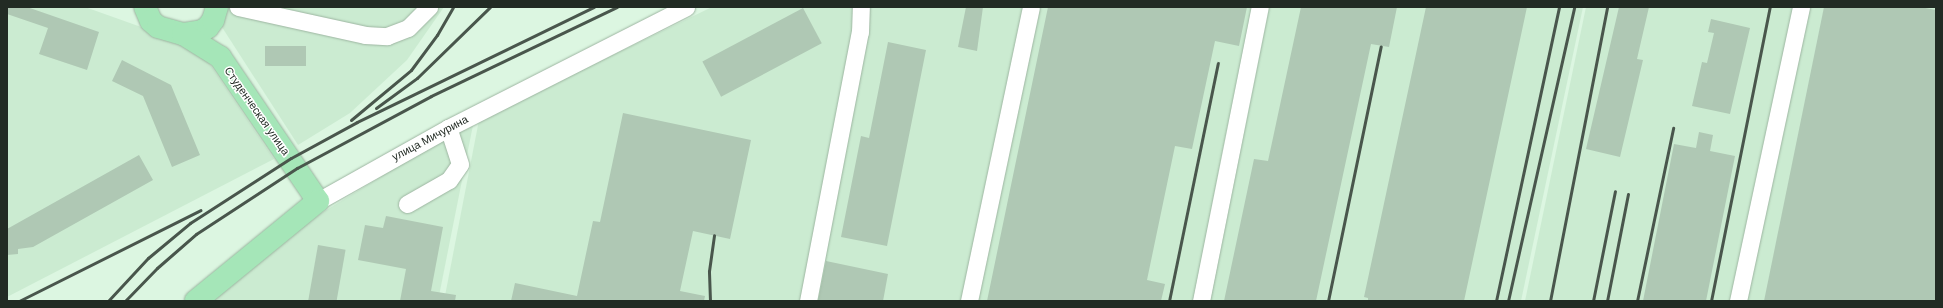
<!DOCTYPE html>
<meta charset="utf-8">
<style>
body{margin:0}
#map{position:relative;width:1943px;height:308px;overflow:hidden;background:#dcf6e1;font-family:"DM Sans",sans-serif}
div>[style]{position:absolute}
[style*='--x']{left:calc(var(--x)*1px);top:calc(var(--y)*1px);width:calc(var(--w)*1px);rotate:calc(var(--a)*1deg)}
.built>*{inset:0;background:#cbebd1}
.building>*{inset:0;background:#afc8b4;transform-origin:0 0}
.roads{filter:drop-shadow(0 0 1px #9db5a1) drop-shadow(0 0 1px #9db5a1)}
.minor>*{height:17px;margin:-8.5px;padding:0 8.5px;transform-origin:8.5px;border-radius:8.5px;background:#fff}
.major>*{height:22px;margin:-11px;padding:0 11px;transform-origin:11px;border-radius:11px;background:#a5e6b8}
.rail>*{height:3px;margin:-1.5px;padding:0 1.5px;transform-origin:1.5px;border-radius:1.5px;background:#49564c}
span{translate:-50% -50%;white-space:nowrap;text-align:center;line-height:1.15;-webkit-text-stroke:3px #fff;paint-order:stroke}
.street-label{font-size:11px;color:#222b24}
.frame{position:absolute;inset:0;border:8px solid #222b24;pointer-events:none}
</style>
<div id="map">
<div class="built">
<div style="clip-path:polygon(7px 7px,85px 7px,186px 43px,203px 54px,274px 159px,7px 297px)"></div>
<div style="clip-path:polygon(209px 7px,444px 7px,407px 60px,350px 113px,298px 145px)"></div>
<div style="clip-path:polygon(712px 7px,1583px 7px,1521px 301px,444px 301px,479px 120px)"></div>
<div style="clip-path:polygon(1586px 7px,1936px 7px,1936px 301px,1525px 301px)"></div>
<div style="clip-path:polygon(474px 120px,438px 301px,205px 301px,320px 214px)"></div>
</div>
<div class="building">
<div style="clip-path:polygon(7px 7px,27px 7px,99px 32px,87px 70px,39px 54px,48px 28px,7px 14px)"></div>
<div style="clip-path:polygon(966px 7px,983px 7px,977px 51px,958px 47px)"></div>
<div style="clip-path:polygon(1048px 7px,1247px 7px,1239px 46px,1215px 41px,1192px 149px,1175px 146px,1147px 280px,1165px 284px,1161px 301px,987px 301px)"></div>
<div style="clip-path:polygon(1301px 7px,1397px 7px,1389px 47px,1371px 44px,1316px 301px,1224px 301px,1254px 159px,1268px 161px)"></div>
<div style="clip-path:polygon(1426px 7px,1527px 7px,1464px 301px,1368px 301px,1368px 298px,1364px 297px)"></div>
<div style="clip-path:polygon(1619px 7px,1649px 7px,1637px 59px,1643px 60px,1620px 157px,1586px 149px)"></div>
<div style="clip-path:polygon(1824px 7px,1920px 7px,1936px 10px,1936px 301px,1764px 301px)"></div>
<div style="left:803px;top:8px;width:40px;height:114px;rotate:62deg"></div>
<div style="clip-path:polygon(1711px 19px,1750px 28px,1730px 114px,1692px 106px,1702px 62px,1707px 63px,1714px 33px,1708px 32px)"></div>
<div style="clip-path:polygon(888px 42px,926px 50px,887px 246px,841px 237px,861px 136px,869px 138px)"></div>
<div style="left:306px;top:46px;width:20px;height:41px;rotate:90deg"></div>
<div style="clip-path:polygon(122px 60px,171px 85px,200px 155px,172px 167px,143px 96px,112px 81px)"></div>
<div style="clip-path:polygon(623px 113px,751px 140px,730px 239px,693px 231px,680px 291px,705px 296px,704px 301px,511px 301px,515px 283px,577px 296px,593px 221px,600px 222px)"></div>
<div style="clip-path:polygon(1699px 132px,1713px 135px,1710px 151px,1735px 156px,1706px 301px,1643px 301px,1674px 144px,1696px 148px)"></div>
<div style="clip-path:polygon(139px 155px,153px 180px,33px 247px,18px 249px,18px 254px,7px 255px,7px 229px)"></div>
<div style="clip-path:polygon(386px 216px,443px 227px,431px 291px,456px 295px,455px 301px,400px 301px,406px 269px,358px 260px,365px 225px,383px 228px)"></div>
<div style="left:318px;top:245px;width:28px;height:57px;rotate:10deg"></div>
<div style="clip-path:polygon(826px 261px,888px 274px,883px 301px,818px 301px)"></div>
</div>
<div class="roads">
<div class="minor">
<div style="--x:238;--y:7;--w:130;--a:12.4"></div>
<div style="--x:365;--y:35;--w:22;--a:3"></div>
<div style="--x:387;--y:36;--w:22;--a:-21"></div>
<div style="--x:408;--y:28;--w:30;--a:-45"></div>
<div style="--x:318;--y:201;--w:149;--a:-29.3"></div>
<div style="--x:448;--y:128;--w:267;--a:-26.9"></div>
<div style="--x:407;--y:204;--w:48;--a:-29.7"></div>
<div style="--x:449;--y:180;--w:19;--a:-55"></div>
<div style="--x:460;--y:164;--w:38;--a:-108"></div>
<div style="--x:808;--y:301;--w:274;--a:-79.1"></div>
<div style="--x:860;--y:32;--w:25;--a:-88"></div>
<div style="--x:969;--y:301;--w:300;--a:-78.1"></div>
<div style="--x:1201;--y:301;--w:300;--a:-78.7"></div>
<div style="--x:1738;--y:301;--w:301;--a:-77.9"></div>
</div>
<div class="major">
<div style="--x:145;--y:7;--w:15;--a:67"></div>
<div style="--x:151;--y:21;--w:9;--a:41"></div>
<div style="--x:158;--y:27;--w:26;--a:16"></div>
<div style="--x:183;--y:34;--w:19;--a:-9"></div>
<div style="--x:202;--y:31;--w:7;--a:-34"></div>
<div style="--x:208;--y:27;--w:9;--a:-54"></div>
<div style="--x:213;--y:20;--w:14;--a:-73"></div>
<div style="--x:183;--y:34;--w:44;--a:31.9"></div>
<div style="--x:220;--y:57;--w:174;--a:55.8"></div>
<div style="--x:318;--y:201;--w:158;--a:140.7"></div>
</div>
</div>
<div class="rail">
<div style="--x:376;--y:108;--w:51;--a:-36.2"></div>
<div style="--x:417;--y:78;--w:102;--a:-44.2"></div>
<div style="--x:351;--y:120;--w:78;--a:-39.8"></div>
<div style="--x:411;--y:70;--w:44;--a:-53.4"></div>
<div style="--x:437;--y:35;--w:32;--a:-60"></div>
<div style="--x:19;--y:301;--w:203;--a:-26.6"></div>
<div style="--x:108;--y:301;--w:59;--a:-47.1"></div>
<div style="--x:148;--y:258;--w:55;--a:-39.8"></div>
<div style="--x:190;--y:223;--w:120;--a:-32.8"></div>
<div style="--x:291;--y:158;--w:75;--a:-28.6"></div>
<div style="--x:357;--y:122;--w:263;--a:-25.9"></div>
<div style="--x:125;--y:301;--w:46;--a:-45.9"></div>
<div style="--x:157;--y:268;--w:52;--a:-41.1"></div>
<div style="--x:196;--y:234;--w:121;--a:-33.2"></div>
<div style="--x:297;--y:168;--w:152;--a:-28.2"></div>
<div style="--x:431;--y:96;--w:206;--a:-25.6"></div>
<div style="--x:710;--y:301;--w:30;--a:-92"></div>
<div style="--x:709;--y:271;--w:36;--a:-82"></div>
<div style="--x:1169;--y:301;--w:243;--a:-78.4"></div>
<div style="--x:1328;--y:301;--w:260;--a:-78.3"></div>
<div style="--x:1496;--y:301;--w:301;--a:-77.9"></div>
<div style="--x:1508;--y:301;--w:301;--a:-77.3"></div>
<div style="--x:1550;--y:301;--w:299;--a:-79"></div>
<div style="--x:1593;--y:301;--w:112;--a:-78.7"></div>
<div style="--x:1607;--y:301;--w:109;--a:-78.9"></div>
<div style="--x:1637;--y:301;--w:177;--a:-78.2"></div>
<div style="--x:1711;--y:301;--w:300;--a:-78.7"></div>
</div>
<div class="street-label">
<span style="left:257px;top:111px;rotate:55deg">Студенческая улица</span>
<span style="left:430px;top:138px;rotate:-28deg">улица Мичурина</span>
</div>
<div class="frame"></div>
</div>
